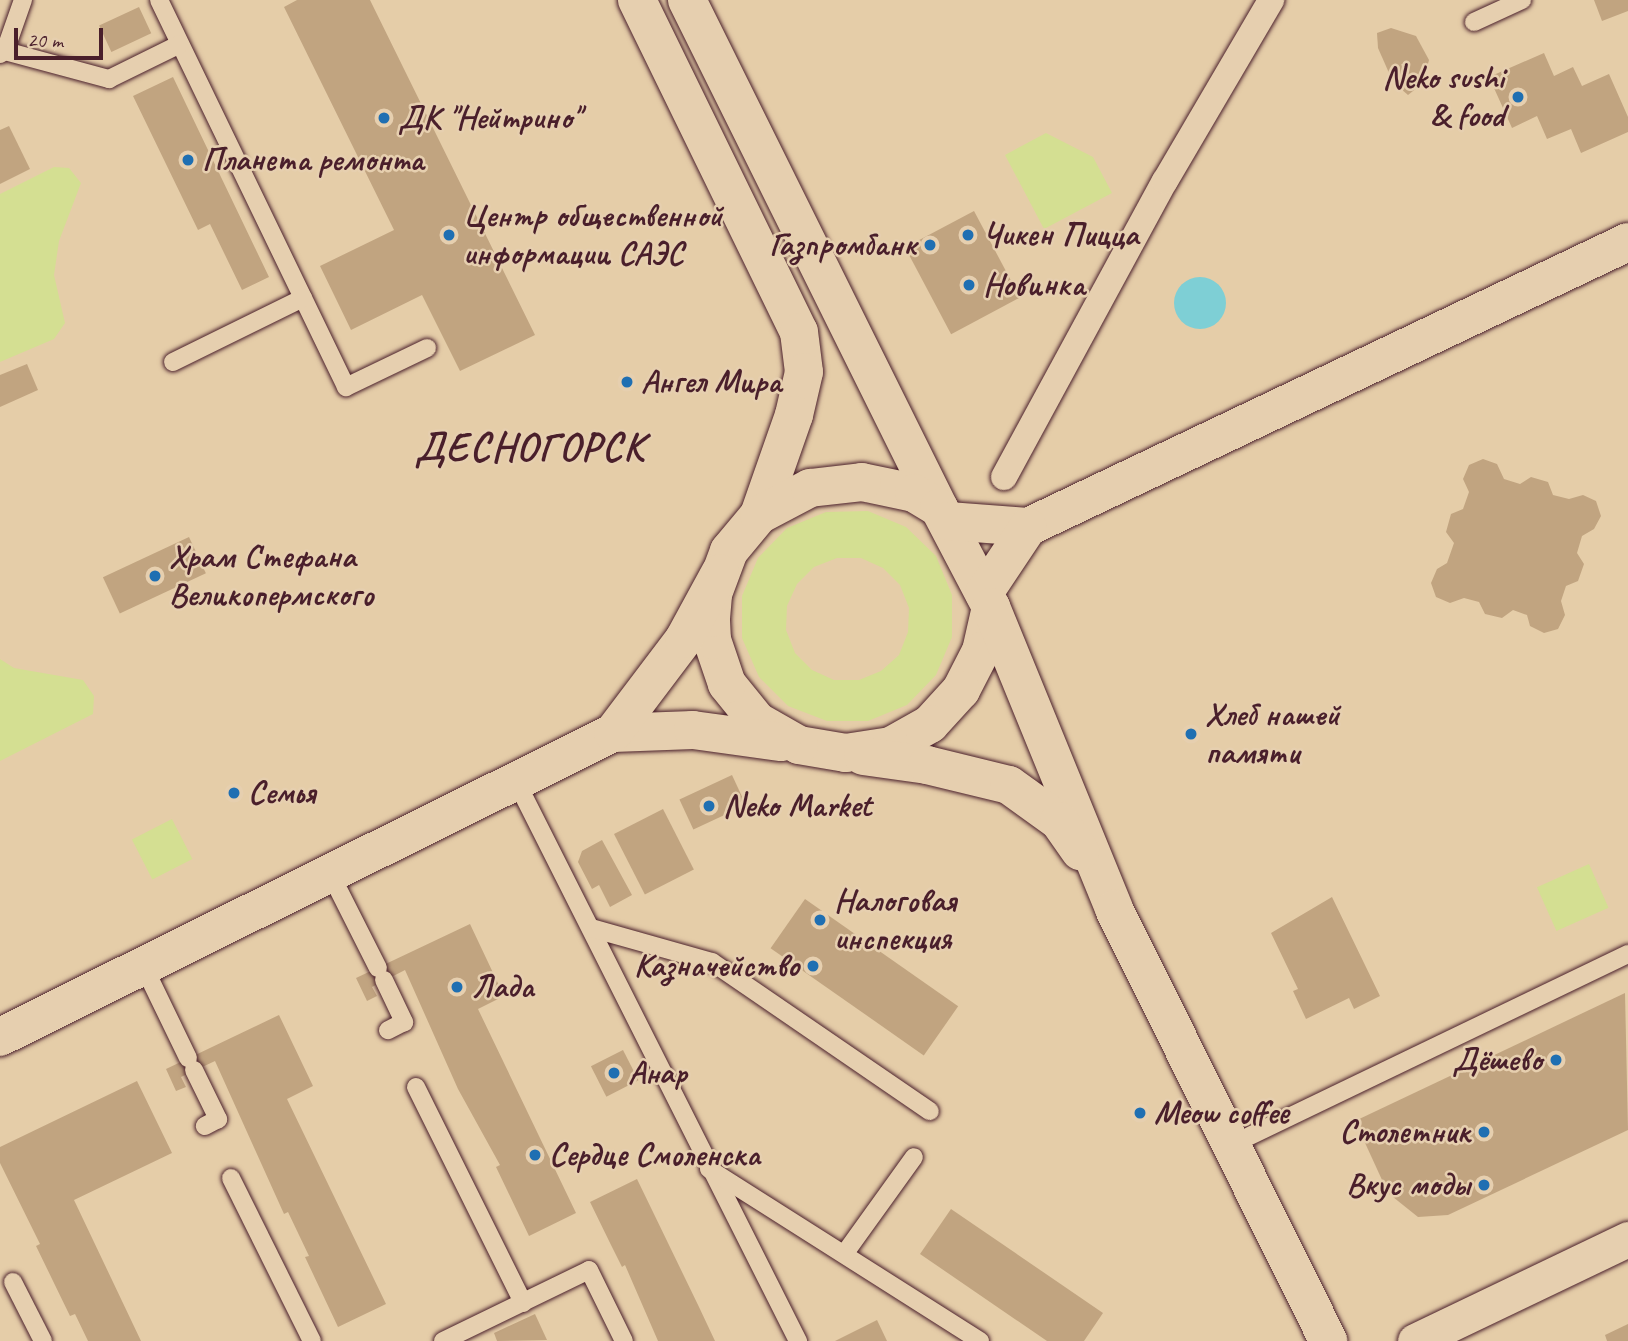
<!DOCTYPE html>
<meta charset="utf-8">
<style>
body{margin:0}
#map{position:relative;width:1628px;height:1341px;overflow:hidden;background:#e5cda8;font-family:Caveat,sans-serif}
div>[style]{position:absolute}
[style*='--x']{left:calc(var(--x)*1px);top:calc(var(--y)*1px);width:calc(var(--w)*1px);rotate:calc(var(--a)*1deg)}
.green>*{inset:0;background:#d4df92;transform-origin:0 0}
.water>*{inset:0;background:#7ecfd5}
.round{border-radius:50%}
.building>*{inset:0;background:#c1a480;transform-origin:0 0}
.roads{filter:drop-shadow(0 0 2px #4a1f2b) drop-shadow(0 0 2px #4a1f2b)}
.service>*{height:18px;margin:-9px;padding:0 9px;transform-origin:9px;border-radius:9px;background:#e6cfaf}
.pedestrian>*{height:26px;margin:-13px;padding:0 13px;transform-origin:13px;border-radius:13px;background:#e6cfaf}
.minor>*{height:35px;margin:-17.5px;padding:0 17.5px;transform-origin:17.5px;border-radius:17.5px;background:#e6cfaf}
.tertiary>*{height:38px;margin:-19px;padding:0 19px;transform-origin:19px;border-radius:19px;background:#e6cfaf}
.dots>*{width:19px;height:19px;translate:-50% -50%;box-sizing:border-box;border:4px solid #e6cfaf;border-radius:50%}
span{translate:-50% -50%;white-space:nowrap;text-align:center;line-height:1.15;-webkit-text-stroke:5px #e6cfaf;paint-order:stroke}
.poi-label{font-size:33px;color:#4a1f2b;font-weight:700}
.right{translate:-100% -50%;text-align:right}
.left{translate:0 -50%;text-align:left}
.district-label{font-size:40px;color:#4a1f2b;font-weight:700;letter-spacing:2px}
.scale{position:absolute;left:14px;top:28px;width:89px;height:32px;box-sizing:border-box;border:4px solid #4a1f2b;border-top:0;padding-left:9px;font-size:21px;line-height:24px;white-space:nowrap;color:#4a1f2b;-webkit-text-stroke:5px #e6cfaf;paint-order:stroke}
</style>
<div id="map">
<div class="green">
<div style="clip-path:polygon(1046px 133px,1093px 157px,1112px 193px,1044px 229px,1005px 155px)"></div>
<div style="clip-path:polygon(54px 167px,69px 168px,81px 183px,59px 241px,54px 275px,65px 323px,54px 339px,0 362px,0 194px)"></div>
<div style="clip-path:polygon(evenodd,868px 511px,906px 527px,936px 556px,952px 595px,952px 637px,936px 675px,907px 705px,868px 721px,827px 721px,788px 706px,759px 677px,742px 638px,742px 596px,758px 558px,787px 528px,826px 512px,868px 511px,837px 558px,861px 558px,883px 568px,900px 585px,909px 608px,908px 632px,899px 655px,881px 671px,859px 680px,834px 680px,812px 670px,795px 653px,786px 630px,787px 606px,797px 584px,814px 567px,837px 558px)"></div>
<div style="clip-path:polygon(0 659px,14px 668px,83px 680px,94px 696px,93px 714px,0 761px)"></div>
<div style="left:172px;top:819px;width:45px;height:45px;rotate:63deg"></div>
<div style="left:1589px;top:864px;width:48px;height:57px;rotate:66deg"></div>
</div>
<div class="water">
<div class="round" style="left:1174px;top:277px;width:52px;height:52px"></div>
</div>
<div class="building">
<div style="clip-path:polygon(297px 0,370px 0,535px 335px,460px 371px,422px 295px,351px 330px,320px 266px,394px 230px,284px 7px)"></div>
<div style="clip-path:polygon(1594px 0,1628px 0,1628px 11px,1602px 21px)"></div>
<div style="left:139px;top:7px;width:29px;height:44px;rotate:65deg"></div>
<div style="clip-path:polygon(1391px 28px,1416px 36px,1429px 60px,1423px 83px,1408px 95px,1393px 82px,1378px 48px,1377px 33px)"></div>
<div style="clip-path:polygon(1544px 53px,1554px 76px,1573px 67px,1582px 86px,1609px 74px,1628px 117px,1628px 132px,1581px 153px,1571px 129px,1547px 139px,1537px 116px,1512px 128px,1489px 77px)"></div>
<div style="clip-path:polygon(173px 77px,269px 277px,242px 290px,210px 224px,198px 230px,133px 96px)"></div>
<div style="clip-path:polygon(9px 126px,30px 169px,0 184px,0 130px)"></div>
<div style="left:974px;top:211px;width:98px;height:78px;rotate:62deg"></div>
<div style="clip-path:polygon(27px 364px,38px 390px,0 407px,0 375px)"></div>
<div style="clip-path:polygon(1483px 459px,1497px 464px,1504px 479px,1520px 484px,1531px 477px,1548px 482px,1553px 495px,1569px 499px,1583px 495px,1596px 501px,1601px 516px,1594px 529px,1582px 536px,1577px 553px,1584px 564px,1578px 581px,1566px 586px,1561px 601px,1565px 615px,1558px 629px,1544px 633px,1530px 626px,1527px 615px,1513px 610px,1502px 618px,1485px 614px,1479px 602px,1464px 598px,1450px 603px,1436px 597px,1431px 583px,1437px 569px,1447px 563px,1454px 543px,1446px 532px,1451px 514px,1463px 509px,1469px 492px,1463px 479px,1469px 465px)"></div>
<div style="left:189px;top:537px;width:40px;height:95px;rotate:65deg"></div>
<div style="left:732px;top:775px;width:33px;height:58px;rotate:65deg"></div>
<div style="left:663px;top:809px;width:68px;height:55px;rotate:63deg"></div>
<div style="clip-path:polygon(602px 840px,632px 895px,610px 907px,599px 885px,592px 889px,578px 862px,582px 851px)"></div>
<div style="clip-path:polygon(1332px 897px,1380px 996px,1354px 1009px,1349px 998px,1306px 1019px,1293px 991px,1298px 989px,1271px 933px)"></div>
<div style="left:805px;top:899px;width:187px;height:60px;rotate:35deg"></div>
<div style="clip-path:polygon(470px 924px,504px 996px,478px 1009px,576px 1213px,529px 1236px,496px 1167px,500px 1165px,458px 1089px,405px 970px,372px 987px,377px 996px,367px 1001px,356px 978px)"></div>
<div style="clip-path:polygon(1625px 993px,1628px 1130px,1448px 1215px,1418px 1217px,1388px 1193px,1355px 1121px)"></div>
<div style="clip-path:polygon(279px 1015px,313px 1086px,287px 1099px,386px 1304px,338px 1327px,305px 1257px,309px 1256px,288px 1212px,284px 1214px,215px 1061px,181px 1077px,186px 1087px,176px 1091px,166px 1069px)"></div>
<div style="left:623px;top:1050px;width:34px;height:36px;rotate:63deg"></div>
<div style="clip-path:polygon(137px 1081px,172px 1153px,74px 1200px,141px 1341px,88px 1341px,75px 1314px,70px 1316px,36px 1246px,40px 1244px,0 1163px,0 1147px)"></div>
<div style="clip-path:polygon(637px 1179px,699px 1307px,715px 1341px,658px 1341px,625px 1265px,622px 1267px,611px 1245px,590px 1202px)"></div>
<div style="clip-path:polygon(951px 1209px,1103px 1313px,1084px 1341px,1047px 1341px,920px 1254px)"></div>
<div style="clip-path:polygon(535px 1314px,547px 1340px,497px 1341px,494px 1333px)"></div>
<div style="clip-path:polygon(877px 1320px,887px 1341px,835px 1341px)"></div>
<div style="clip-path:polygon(1628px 1324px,1628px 1341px,1607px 1341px,1605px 1335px)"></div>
</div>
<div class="roads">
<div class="service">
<div style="--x:159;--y:0;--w:430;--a:64.2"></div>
<div style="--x:346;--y:387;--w:90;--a:-25.7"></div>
<div style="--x:1474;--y:22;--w:53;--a:-24.6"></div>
<div style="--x:5;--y:51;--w:108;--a:15.1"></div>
<div style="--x:109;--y:79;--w:79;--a:-26.2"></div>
<div style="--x:0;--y:54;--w:6;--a:-31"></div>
<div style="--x:5;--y:51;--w:54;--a:-70.6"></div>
<div style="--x:173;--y:362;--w:145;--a:-26.2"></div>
<div style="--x:517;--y:783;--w:625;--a:63.27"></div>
<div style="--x:331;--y:875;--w:104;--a:63.2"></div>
<div style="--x:591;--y:928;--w:126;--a:15.7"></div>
<div style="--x:712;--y:962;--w:264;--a:34.4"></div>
<div style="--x:144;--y:967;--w:101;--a:64.2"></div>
<div style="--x:384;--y:980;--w:47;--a:64.5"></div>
<div style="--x:404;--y:1022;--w:18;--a:153"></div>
<div style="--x:194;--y:1070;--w:55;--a:63.9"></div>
<div style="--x:218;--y:1119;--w:15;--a:152"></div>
<div style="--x:416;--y:1087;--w:241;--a:63.6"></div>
<div style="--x:1231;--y:1145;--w:441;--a:-25.7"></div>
<div style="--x:709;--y:1169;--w:321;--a:32.4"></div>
<div style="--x:231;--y:1178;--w:182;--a:63.6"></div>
<div style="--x:845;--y:1253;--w:118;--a:-54.3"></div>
<div style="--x:13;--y:1282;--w:66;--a:63"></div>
<div style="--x:443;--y:1341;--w:162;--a:-25.9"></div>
<div style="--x:589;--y:1270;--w:79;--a:63.8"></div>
</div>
<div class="pedestrian">
<div style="--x:1004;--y:477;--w:337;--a:-61.5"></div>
<div style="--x:1165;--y:181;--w:210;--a:-59.6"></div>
</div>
<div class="minor">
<div style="--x:1415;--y:1341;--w:236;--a:-25.6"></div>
</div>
<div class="tertiary">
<div style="--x:637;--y:0;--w:369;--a:64"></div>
<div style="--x:799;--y:332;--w:40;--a:82.9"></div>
<div style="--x:804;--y:372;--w:44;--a:103.1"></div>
<div style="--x:794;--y:415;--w:106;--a:109.3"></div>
<div style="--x:687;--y:0;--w:567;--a:63.62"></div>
<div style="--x:862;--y:482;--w:53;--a:11.9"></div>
<div style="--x:914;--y:493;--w:29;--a:31"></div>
<div style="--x:939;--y:508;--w:112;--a:62.3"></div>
<div style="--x:991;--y:607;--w:45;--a:102.8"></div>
<div style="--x:981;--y:651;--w:44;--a:117.1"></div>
<div style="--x:961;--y:690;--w:46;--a:132.4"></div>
<div style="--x:930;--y:724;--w:45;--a:150.6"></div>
<div style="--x:891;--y:746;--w:46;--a:171.2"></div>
<div style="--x:846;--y:753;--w:48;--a:-170.3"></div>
<div style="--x:799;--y:745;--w:48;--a:-150.3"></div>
<div style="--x:757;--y:721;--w:48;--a:-129"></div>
<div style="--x:727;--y:684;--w:46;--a:-108.8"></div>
<div style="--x:712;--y:640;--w:22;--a:-93"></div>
<div style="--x:711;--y:618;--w:24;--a:-85"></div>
<div style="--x:713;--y:594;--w:46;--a:-69.6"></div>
<div style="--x:729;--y:551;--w:47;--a:-50.2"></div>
<div style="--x:759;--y:515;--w:58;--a:-27.9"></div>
<div style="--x:810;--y:488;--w:52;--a:-6.6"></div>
<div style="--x:948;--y:521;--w:80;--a:4.3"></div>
<div style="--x:1028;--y:527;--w:664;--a:-25.41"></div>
<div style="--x:984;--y:593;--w:79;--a:-56.3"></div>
<div style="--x:991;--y:607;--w:326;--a:67.8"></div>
<div style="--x:1114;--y:909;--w:482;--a:63.6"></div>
<div style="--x:613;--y:733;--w:80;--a:-2.1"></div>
<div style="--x:693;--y:730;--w:89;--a:7.8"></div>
<div style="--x:863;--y:756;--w:65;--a:8"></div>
<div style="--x:927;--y:765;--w:84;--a:13.7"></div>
<div style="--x:1009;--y:785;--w:62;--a:35.8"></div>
<div style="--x:1059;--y:821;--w:37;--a:55"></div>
<div style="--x:0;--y:1037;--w:684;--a:-26.38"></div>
<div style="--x:613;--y:733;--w:118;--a:-52.9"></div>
<div style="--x:684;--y:639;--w:75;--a:-61.4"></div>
</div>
</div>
<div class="dots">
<div style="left:1518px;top:97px;background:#1f6fb2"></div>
<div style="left:384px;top:118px;background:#1f6fb2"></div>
<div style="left:188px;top:160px;background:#1f6fb2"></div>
<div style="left:449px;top:235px;background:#1f6fb2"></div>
<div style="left:968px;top:235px;background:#1f6fb2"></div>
<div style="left:930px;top:245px;background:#1f6fb2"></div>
<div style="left:969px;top:285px;background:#1f6fb2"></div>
<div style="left:627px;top:382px;background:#1f6fb2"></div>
<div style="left:155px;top:576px;background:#1f6fb2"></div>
<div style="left:1191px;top:734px;background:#1f6fb2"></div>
<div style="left:234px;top:793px;background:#1f6fb2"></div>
<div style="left:709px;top:806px;background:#1f6fb2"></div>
<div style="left:820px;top:920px;background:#1f6fb2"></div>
<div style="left:813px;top:966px;background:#1f6fb2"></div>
<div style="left:457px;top:987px;background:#1f6fb2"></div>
<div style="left:1556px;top:1060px;background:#1f6fb2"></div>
<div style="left:614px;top:1073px;background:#1f6fb2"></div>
<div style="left:1140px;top:1113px;background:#1f6fb2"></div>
<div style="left:1484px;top:1132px;background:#1f6fb2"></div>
<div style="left:535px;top:1155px;background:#1f6fb2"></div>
<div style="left:1484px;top:1185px;background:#1f6fb2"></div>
</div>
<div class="poi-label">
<span class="right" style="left:1504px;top:97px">Neko sushi<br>&amp; food</span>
<span class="left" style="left:398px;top:118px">ДК "Нейтрино"</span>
<span class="left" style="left:202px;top:160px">Планета ремонта</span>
<span class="left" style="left:463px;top:235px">Центр общественной<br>информации САЭС</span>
<span class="left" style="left:982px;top:235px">Чикен Пицца</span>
<span class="right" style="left:916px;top:245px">Газпромбанк</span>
<span class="left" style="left:983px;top:285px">Новинка</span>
<span class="left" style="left:641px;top:382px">Ангел Мира</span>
<span class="left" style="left:169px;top:576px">Храм Стефана<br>Великопермского</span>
<span class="left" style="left:1205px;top:734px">Хлеб нашей<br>памяти</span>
<span class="left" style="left:248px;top:793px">Семья</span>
<span class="left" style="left:723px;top:806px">Neko Market</span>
<span class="left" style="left:834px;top:920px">Налоговая<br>инспекция</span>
<span class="right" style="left:799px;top:966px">Казначейство</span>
<span class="left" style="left:471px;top:987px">Лада</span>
<span class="right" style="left:1542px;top:1060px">Дёшево</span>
<span class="left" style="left:628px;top:1073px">Анар</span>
<span class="left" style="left:1154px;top:1113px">Meow coffee</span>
<span class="right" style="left:1470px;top:1132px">Столетник</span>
<span class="left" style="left:549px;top:1155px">Сердце Смоленска</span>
<span class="right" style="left:1470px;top:1185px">Вкус моды</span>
</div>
<div class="district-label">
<span style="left:530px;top:447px">ДЕСНОГОРСК</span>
</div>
<div class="scale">20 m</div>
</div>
